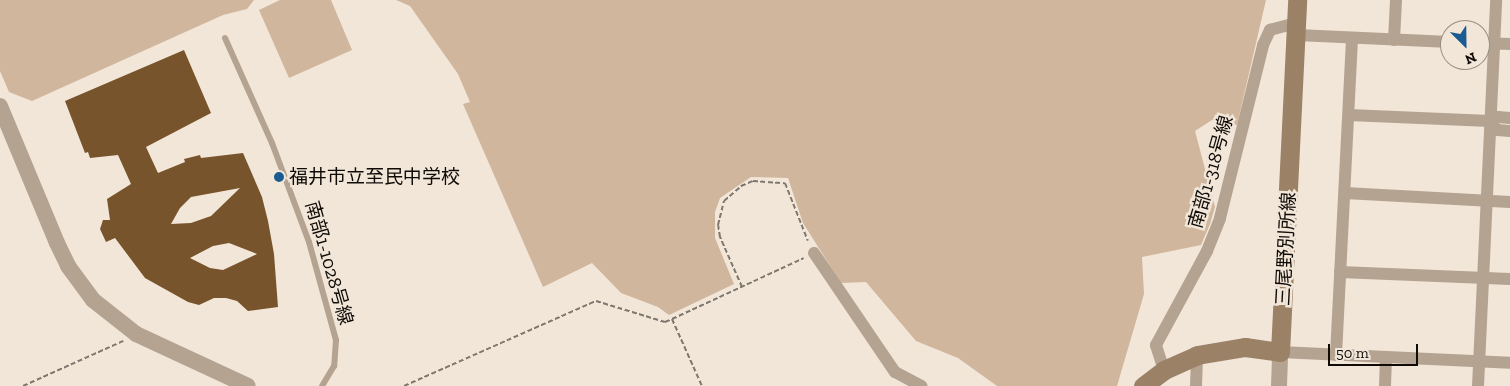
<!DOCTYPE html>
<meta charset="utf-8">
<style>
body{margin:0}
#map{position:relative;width:1510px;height:386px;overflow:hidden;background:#f2e6d9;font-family:"Zilla Slab","Noto Sans JP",serif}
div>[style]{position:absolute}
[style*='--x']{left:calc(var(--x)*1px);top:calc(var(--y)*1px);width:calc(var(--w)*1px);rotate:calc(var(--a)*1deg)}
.green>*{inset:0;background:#d0b69c}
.building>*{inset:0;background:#78542c}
.path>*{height:2px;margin-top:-1px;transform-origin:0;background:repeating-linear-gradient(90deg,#7f776e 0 5px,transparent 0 7.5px)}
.service>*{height:6px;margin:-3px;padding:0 3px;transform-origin:3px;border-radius:3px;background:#b5a391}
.minor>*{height:12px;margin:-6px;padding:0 6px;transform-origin:6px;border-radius:6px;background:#b5a391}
.tertiary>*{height:16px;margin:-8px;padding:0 8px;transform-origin:8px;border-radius:8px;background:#b5a391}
.secondary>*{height:19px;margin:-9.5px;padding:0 9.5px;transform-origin:9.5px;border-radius:9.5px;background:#9b8166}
.dots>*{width:14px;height:14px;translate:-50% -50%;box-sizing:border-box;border:2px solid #f2e6d9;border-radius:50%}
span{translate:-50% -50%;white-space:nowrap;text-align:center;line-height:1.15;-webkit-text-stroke:5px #f2e6d9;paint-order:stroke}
.street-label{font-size:19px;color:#0f0b07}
.poi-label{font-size:19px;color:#0f0b07}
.left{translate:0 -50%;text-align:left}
.north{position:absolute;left:1440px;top:20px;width:50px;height:50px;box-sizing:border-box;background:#f2e6d9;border:1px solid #978e85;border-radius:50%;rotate:157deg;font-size:14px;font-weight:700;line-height:20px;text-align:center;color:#0f0b07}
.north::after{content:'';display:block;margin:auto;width:18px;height:22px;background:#1a5c92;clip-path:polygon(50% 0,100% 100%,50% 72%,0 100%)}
.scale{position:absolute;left:1328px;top:344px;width:90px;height:22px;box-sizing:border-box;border:2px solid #0f0b07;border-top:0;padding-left:6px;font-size:15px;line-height:18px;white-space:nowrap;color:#0f0b07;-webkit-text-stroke:4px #f2e6d9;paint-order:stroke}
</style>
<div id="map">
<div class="green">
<div style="clip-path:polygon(0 0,254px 0,247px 9px,223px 15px,32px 101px,9px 92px,0 71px)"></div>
<div style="clip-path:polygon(280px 0,331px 0,352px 50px,289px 78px,259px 10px)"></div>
<div style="clip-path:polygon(396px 0,1266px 0,1237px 125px,1212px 120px,1195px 131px,1215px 207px,1210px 224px,1201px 245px,1142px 257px,1144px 294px,1117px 386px,997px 386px,958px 358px,916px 341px,866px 282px,841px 283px,803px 223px,788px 178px,751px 177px,720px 198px,715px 212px,715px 238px,734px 284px,669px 315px,658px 307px,621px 293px,592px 263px,543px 287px,463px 104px,470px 102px,458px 74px,410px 6px)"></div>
</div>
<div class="building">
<div style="clip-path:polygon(evenodd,184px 50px,211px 113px,146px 147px,158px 173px,185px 162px,184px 159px,200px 155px,201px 158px,243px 153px,262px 197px,268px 221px,274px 254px,278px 307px,248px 311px,237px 301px,226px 298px,214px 298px,199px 305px,188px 302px,145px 278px,115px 238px,106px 242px,100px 229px,103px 220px,110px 220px,107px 199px,131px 184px,118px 155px,90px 158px,88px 152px,85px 153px,65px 101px,184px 50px,240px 188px,211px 216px,191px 223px,171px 224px,180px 208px,191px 197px,240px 188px,184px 50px,229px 243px,257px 254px,223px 270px,210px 268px,190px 258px,213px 246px,229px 243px)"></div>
</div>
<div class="path">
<div style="--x:742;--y:287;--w:55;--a:-113.7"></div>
<div style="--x:720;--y:237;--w:12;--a:-99"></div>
<div style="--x:718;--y:225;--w:25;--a:-76"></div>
<div style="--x:724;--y:201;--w:23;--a:-41"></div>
<div style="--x:741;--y:186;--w:13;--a:-23"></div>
<div style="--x:753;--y:181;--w:32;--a:4"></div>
<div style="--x:785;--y:183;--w:62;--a:68.4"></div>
<div style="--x:672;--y:319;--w:145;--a:-24.8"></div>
<div style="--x:23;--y:386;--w:110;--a:-24.2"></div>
<div style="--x:404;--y:386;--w:210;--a:-23.9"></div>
<div style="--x:596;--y:301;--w:72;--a:16.9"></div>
<div style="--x:665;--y:322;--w:8;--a:-23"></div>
<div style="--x:672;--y:319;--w:73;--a:65.9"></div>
</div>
<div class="service">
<div style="--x:225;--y:38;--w:115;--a:65.9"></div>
<div style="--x:272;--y:143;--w:106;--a:69.5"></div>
<div style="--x:309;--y:242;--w:102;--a:74.6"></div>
<div style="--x:336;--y:340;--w:26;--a:94"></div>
<div style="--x:334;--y:366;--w:23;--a:121"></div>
</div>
<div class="minor">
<div style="--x:1297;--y:35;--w:153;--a:2.6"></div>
<div style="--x:1394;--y:40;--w:40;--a:-87.1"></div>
<div style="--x:1480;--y:43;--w:30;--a:2"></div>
<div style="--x:1349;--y:115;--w:141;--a:2.4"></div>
<div style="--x:1490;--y:121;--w:9;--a:-27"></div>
<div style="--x:1498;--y:117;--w:12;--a:5"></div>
<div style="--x:1490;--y:121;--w:11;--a:52"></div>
<div style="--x:1497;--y:130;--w:13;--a:4"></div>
<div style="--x:1345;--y:193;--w:165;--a:3.1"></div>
<div style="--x:814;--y:253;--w:144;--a:55.8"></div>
<div style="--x:895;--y:372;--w:30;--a:28"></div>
<div style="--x:1340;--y:272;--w:170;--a:2.4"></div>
<div style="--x:1280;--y:352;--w:230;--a:2.7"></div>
<div style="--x:1336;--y:355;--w:317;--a:-87.1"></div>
<div style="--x:1164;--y:370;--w:26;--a:-108"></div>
<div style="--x:1156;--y:345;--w:107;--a:-61.5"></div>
<div style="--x:1207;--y:251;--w:35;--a:-68"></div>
<div style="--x:1220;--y:218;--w:178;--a:-76"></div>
<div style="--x:1263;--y:45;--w:17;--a:-65"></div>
<div style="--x:1270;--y:30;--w:27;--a:-15"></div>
<div style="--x:1196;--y:386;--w:31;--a:-88"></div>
<div style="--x:1385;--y:386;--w:28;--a:-88"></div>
<div style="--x:1478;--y:386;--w:386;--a:-87.3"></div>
</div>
<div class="tertiary">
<div style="--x:0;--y:106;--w:148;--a:67.4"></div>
<div style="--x:57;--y:243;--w:25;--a:64"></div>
<div style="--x:68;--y:266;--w:42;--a:53.7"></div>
<div style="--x:93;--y:300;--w:55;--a:38.3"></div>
<div style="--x:136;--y:334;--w:123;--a:24.9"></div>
<div style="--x:1279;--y:386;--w:34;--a:-88"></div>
</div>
<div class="secondary">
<div style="--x:1143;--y:386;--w:26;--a:-37"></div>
<div style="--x:1164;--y:370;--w:36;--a:-24"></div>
<div style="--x:1197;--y:355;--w:49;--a:-9.5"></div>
<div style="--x:1245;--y:347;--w:35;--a:8"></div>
<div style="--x:1280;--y:352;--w:352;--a:-87.2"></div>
</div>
<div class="dots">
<div style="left:279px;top:177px;background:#1a5c92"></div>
</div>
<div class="street-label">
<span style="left:1211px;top:172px;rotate:-74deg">南部1-318号線</span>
<span style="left:1286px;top:249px;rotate:-87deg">三尾野別所線</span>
<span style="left:329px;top:263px;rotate:74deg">南部1-1028号線</span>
</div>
<div class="poi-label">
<span class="left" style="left:289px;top:177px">福井市立至民中学校</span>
</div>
<div class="north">N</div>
<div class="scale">50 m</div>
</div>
